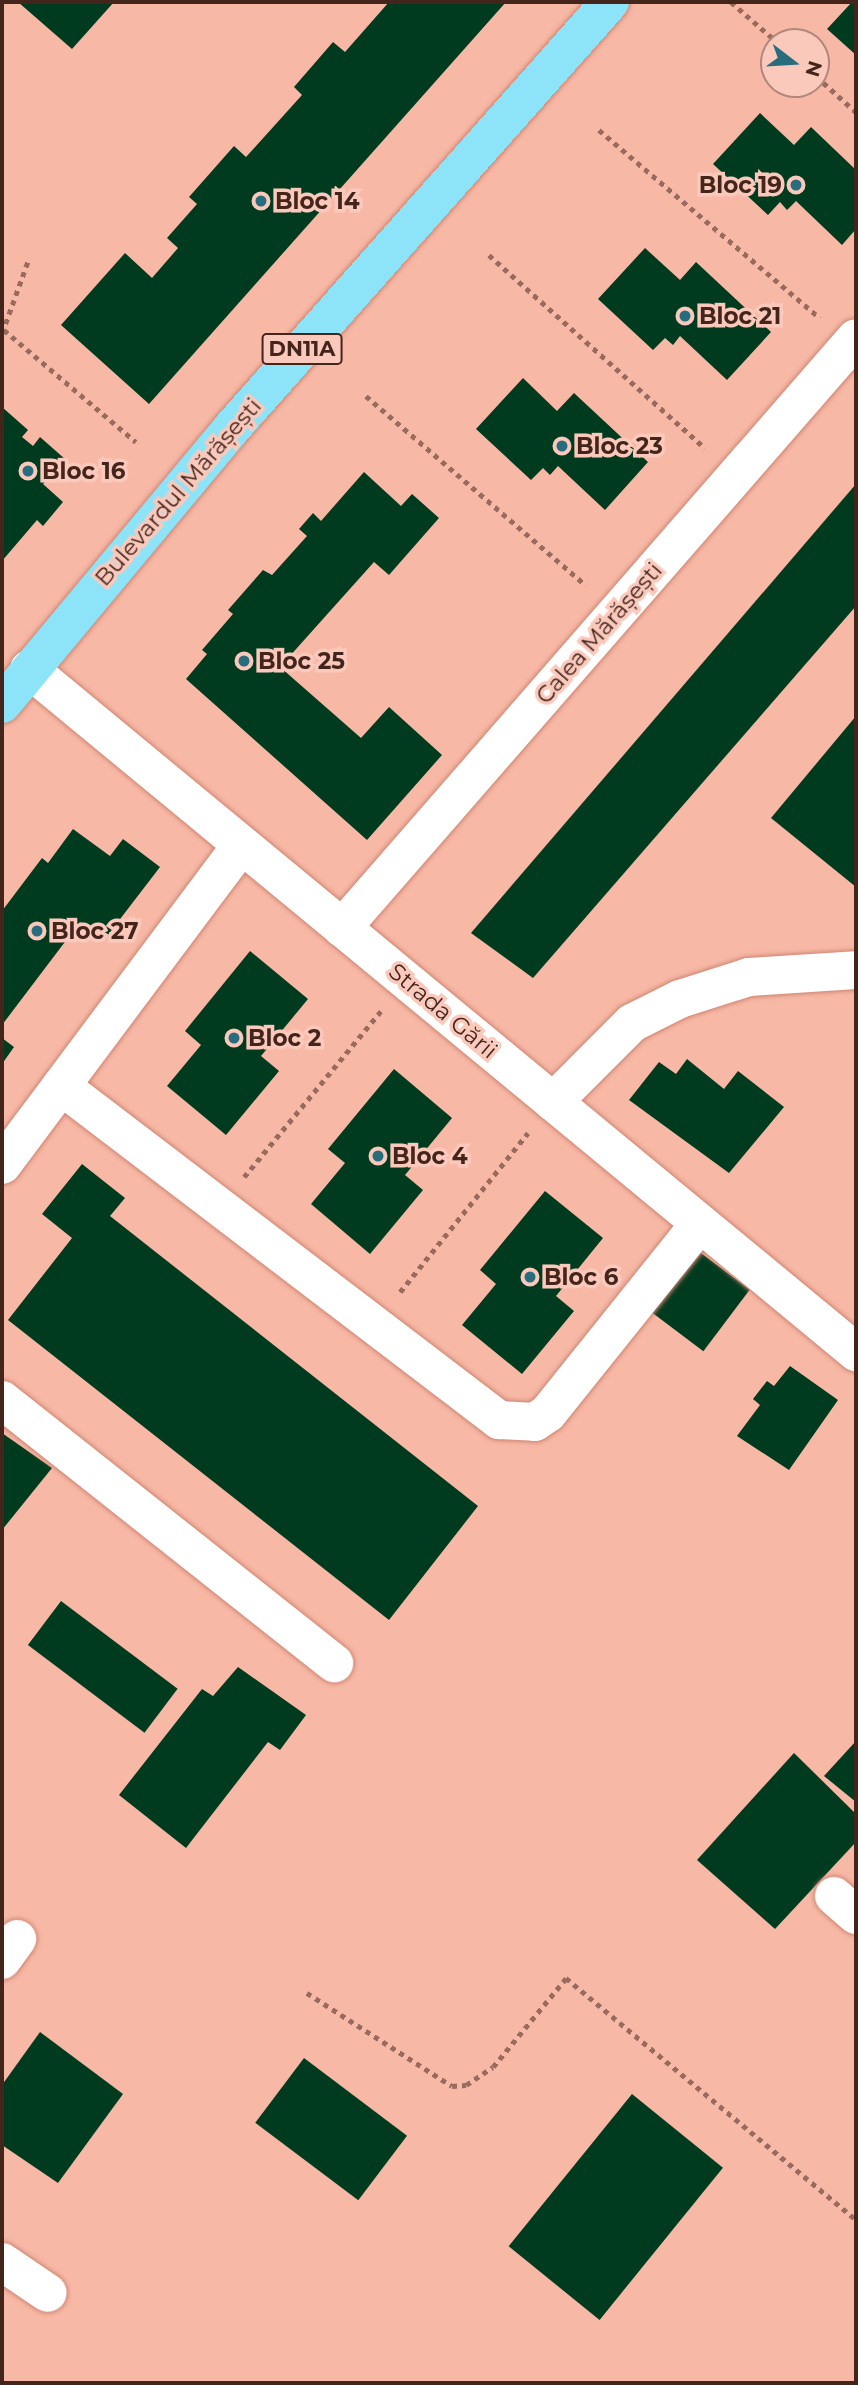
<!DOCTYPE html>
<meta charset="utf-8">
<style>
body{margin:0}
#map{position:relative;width:858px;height:2385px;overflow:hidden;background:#f7b8a6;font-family:Montserrat,sans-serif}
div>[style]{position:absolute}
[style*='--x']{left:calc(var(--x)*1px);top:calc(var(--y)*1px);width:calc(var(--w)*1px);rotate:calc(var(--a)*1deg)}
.building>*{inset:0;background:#003b1f;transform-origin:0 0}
.path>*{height:4.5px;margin-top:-2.25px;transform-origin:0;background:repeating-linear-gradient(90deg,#996b5e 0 5px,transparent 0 10px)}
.roads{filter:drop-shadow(0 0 2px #d08571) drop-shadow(0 0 2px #d08571)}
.minor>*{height:38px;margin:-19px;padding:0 19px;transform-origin:19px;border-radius:19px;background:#fff}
.major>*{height:38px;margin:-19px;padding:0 19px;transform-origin:19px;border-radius:19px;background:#8de3f7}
.dots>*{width:19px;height:19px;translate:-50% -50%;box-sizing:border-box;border:4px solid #fac9bc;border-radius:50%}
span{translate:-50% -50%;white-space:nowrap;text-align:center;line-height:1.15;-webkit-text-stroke:7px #fac9bc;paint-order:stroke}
.shield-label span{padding:2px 5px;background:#fac9bc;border:2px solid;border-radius:5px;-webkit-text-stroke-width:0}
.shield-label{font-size:21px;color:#43251c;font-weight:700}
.poi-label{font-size:23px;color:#43251c;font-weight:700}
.right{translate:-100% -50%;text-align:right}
.left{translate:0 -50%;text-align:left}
.street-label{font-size:23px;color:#43251c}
.frame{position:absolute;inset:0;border:4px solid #43251c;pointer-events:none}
.north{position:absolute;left:760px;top:28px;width:70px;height:70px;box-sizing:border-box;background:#fac9bc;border:2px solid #b1877c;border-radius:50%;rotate:107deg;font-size:19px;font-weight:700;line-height:28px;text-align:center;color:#43251c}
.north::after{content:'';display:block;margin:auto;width:24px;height:32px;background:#286d7d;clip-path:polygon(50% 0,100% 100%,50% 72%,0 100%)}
</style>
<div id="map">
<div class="building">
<div style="clip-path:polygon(18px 2px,114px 2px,72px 49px)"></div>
<div style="clip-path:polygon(389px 2px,506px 2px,149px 404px,61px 325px,125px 253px,152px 278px,178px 248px,167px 238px,197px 204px,189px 197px,234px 146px,246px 157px,302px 95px,294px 87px,333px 42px,345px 52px)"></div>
<div style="clip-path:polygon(852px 2px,856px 2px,856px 55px,827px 29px)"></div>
<div style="clip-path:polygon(760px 113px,794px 145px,811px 127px,856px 170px,856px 229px,842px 245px,796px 201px,787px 210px,780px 202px,768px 215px,713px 164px)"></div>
<div style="clip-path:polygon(645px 248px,680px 280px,696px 262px,771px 332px,727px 380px,680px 336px,673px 345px,665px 338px,653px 350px,598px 299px)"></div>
<div style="clip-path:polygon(523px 378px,557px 411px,574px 393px,648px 462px,605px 510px,558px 466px,550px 475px,543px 468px,531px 480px,476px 429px)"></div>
<div style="clip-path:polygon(2px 407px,28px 430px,22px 437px,33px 446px,40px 437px,65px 459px,43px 484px,63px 502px,43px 526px,37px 520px,2px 561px)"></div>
<div style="clip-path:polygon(364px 472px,401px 506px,412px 494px,439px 518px,389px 575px,374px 562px,280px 667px,361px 738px,389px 707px,442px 755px,367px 840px,186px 679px,207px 654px,202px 650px,233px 614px,228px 610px,263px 570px,272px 575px,307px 536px,299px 529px,313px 513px,321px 521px)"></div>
<div style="clip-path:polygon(856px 484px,856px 606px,533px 978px,471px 933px)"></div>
<div style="clip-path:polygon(856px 716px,856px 887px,771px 818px)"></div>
<div style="clip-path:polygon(73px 829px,110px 856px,123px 839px,160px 867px,104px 940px,80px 922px,2px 1025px,2px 911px,42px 858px,48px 863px)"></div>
<div style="clip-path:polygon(250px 951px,308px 999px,261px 1056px,279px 1071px,226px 1135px,167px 1086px,201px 1045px,185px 1031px)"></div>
<div style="clip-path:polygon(2px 1038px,14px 1047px,2px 1064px)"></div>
<div style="clip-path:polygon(687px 1059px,724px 1089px,738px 1071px,784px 1107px,729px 1173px,629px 1100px,659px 1062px,676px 1074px)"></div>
<div style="clip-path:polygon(394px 1069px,452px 1118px,405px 1175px,423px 1190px,370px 1254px,311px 1204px,345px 1163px,328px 1149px)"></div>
<div style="clip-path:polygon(82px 1164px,125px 1198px,110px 1216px,478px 1506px,389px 1620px,8px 1320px,72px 1238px,42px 1214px)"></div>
<div style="clip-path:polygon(545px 1191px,603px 1238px,556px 1296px,574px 1311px,522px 1374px,462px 1325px,496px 1284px,480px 1270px)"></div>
<div style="left:689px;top:1244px;width:76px;height:77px;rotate:37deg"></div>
<div style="clip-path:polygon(790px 1366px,838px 1400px,789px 1470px,737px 1436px,760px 1405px,753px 1399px,767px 1381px,774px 1386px)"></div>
<div style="clip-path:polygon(2px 1433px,52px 1468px,2px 1530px)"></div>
<div style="left:61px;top:1601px;width:146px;height:55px;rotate:37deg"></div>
<div style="clip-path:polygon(238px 1667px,306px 1715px,280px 1750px,268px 1742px,186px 1848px,119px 1795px,202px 1689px,213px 1696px)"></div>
<div style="clip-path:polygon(856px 1741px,856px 1802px,824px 1776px)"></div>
<div style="clip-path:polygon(794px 1753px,856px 1814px,856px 1842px,775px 1929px,697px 1860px)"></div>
<div style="clip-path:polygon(40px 2032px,123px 2094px,58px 2183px,2px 2145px,2px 2085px)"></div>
<div style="left:304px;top:2058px;width:129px;height:81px;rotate:37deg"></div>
<div style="left:632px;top:2094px;width:117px;height:196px;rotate:39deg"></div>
</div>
<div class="path">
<div style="--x:731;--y:2;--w:61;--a:41"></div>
<div style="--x:816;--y:76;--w:54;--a:42"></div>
<div style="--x:599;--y:130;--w:290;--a:40.4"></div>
<div style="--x:489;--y:255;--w:290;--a:41.8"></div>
<div style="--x:4;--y:330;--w:173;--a:40.3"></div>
<div style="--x:2;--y:333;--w:80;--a:-70.2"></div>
<div style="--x:366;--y:396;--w:290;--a:40.7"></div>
<div style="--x:244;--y:1177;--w:215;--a:-50.5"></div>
<div style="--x:400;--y:1292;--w:204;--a:-51.2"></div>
<div style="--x:307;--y:1993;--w:172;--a:32.7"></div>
<div style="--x:452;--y:2086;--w:14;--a:-4"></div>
<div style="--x:466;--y:2085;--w:32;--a:-34"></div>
<div style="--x:493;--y:2067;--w:115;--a:-50.6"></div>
<div style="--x:566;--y:1978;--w:378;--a:39.8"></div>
</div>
<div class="roads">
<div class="minor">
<div style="--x:29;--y:669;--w:1073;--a:39.55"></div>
<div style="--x:342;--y:928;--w:782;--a:-48.94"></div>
<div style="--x:61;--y:1086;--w:551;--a:37.33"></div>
<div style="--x:499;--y:1420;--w:36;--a:3"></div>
<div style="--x:535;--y:1422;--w:16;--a:-35"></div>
<div style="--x:548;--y:1413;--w:243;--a:-51.3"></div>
<div style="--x:553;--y:1102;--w:112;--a:-45"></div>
<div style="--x:632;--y:1023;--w:54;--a:-26.6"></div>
<div style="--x:680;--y:999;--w:72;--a:-17.7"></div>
<div style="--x:749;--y:977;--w:107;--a:-3.7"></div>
<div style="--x:2;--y:1165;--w:399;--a:-53.2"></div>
<div style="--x:2;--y:1400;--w:424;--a:38.4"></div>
<div style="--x:834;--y:1896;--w:29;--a:41"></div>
<div style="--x:2;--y:1960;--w:26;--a:-54"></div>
<div style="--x:2;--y:2262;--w:55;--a:34"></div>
</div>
<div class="major">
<div style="--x:2;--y:704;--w:358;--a:-50.2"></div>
<div style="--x:231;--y:429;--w:571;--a:-48.41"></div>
</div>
</div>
<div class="dots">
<div style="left:796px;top:185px;background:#286d7d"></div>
<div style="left:261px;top:201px;background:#286d7d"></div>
<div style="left:685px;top:316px;background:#286d7d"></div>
<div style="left:562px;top:446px;background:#286d7d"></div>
<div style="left:28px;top:471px;background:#286d7d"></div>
<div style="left:244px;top:661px;background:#286d7d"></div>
<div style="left:37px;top:931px;background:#286d7d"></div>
<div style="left:234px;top:1038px;background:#286d7d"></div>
<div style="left:378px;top:1156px;background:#286d7d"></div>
<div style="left:530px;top:1277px;background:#286d7d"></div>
</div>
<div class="shield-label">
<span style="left:302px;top:349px">DN11A</span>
</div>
<div class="poi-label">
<span class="right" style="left:782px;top:185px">Bloc 19</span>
<span class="left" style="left:275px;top:201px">Bloc 14</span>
<span class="left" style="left:699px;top:316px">Bloc 21</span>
<span class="left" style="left:576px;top:446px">Bloc 23</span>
<span class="left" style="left:42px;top:471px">Bloc 16</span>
<span class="left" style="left:258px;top:661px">Bloc 25</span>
<span class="left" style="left:51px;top:931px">Bloc 27</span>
<span class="left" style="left:248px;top:1038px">Bloc 2</span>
<span class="left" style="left:392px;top:1156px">Bloc 4</span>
<span class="left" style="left:544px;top:1277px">Bloc 6</span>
</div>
<div class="street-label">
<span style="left:178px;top:492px;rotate:-49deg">Bulevardul Mărășești</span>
<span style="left:599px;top:633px;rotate:-49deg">Calea Mărășești</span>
<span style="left:443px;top:1011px;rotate:40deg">Strada Gării</span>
</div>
<div class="frame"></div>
<div class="north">N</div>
</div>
